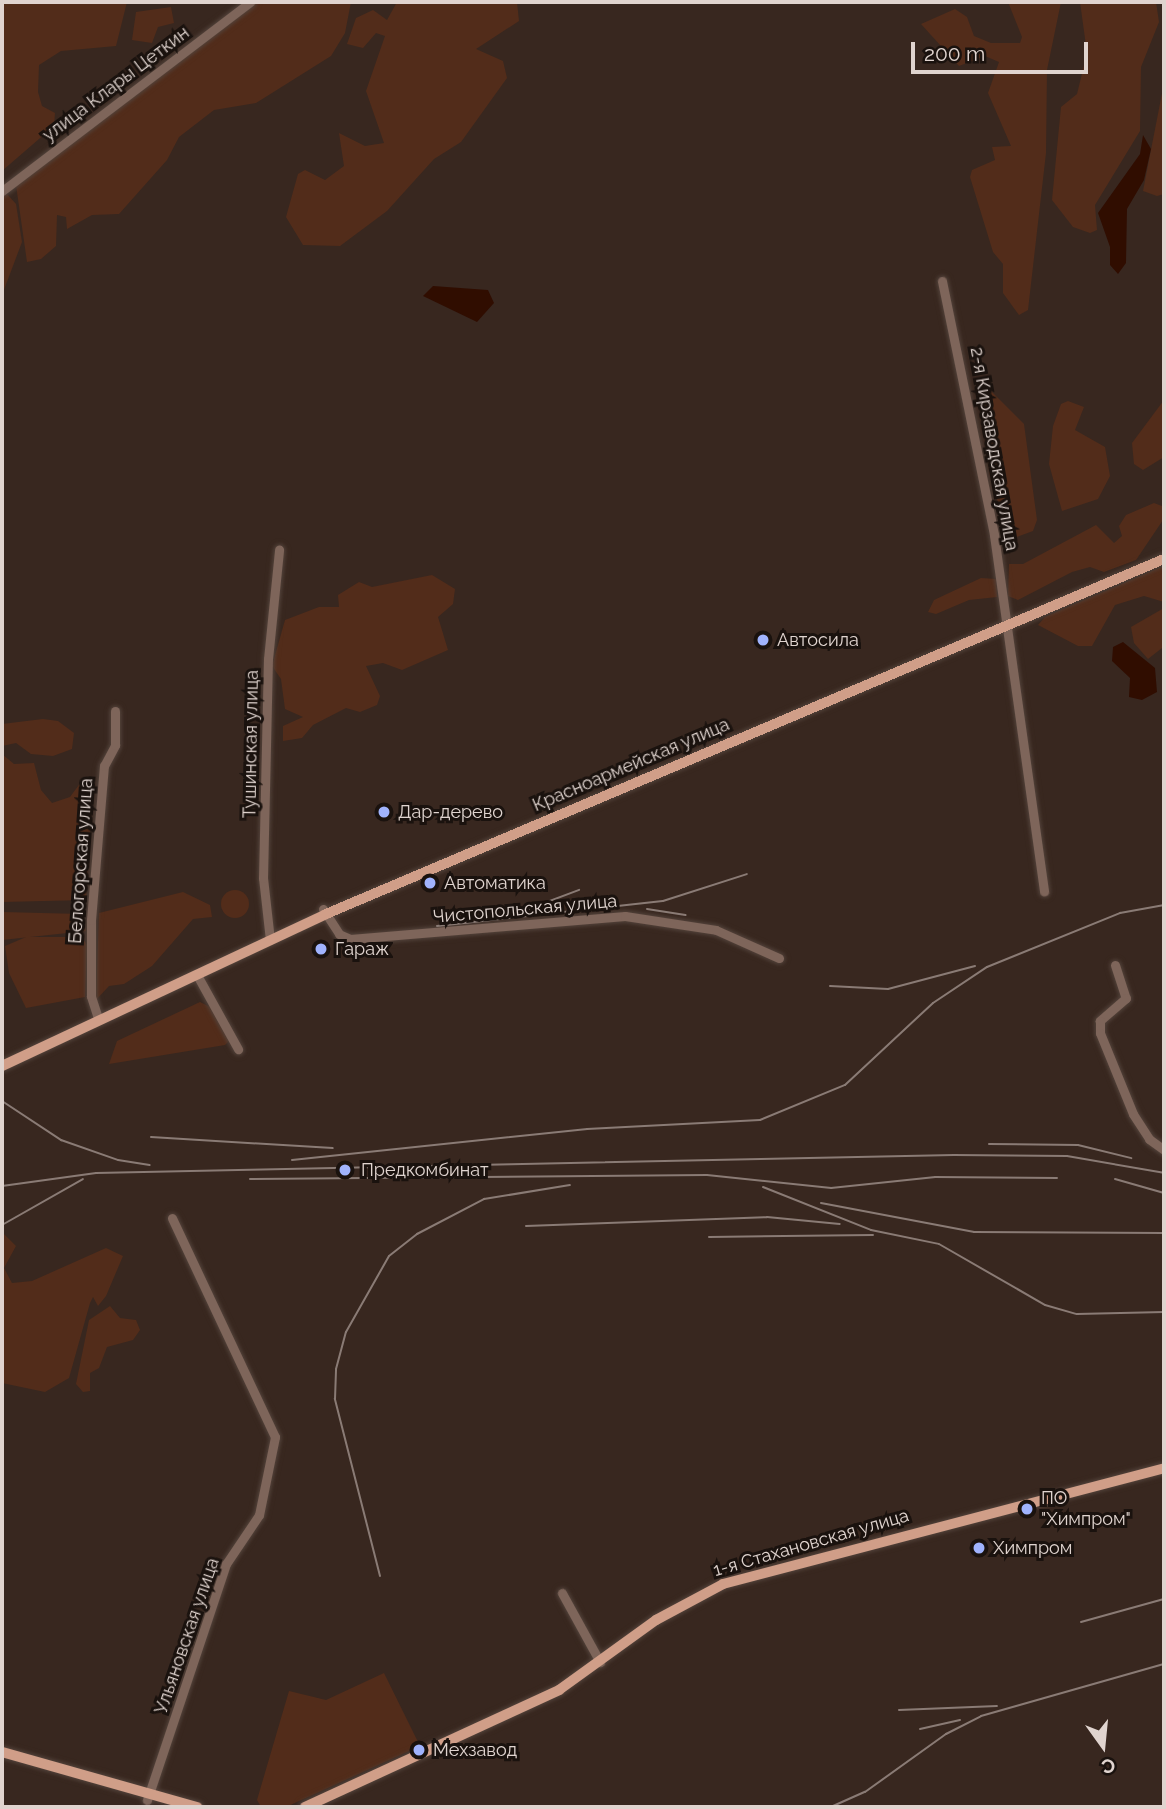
<!DOCTYPE html>
<meta charset="utf-8">
<style>
body{margin:0}
#map{position:relative;width:1166px;height:1809px;overflow:hidden;background:#38271f;font-family:Raleway,sans-serif}
div>[style]{position:absolute}
[style*='--x']{left:calc(var(--x)*1px);top:calc(var(--y)*1px);width:calc(var(--w)*1px);rotate:calc(var(--a)*1deg)}
.green>*{inset:0;background:#522c1a}
.round{border-radius:50%}
.water>*{inset:0;background:#300d00}
.roads{filter:drop-shadow(0 0 2px #53433b) drop-shadow(0 0 2px #53433b)}
.minor>*{height:9px;margin:-4.5px;padding:0 4.5px;transform-origin:4.5px;border-radius:4.5px;background:#7e655a}
.major>*{height:10px;margin:-5px;padding:0 5px;transform-origin:5px;border-radius:5px;background:#d09e88}
.rail>*{height:2px;margin:-1px;padding:0 1px;transform-origin:1px;border-radius:1px;background:#8a7b75}
.dots>*{width:19px;height:19px;translate:-50% -50%;box-sizing:border-box;border:4px solid #1a120e;border-radius:50%}
span{translate:-50% -50%;white-space:nowrap;text-align:center;line-height:1.15;-webkit-text-stroke:6px #1a120e;paint-order:stroke}
.street-label{font-size:18px;color:#e0d4cf}
.poi-label{font-size:18px;color:#e0d4cf}
.left{translate:0 -50%;text-align:left}
.frame{position:absolute;inset:0;border:4px solid #e0d4cf;pointer-events:none}
.north{position:absolute;left:1068px;top:1711px;width:70px;height:70px;-webkit-text-stroke:5px #1a120e;paint-order:stroke;rotate:165deg;font-size:19px;font-weight:700;line-height:28px;text-align:center;color:#e0d4cf}
.north::after{content:'';display:block;margin:auto;width:24px;height:32px;background:#e0d4cf;clip-path:polygon(50% 0,100% 100%,50% 72%,0 100%)}
.scale{position:absolute;left:911px;top:42px;width:177px;height:32px;box-sizing:border-box;border:4px solid #e0d4cf;border-top:0;padding-left:9px;font-size:21px;line-height:24px;white-space:nowrap;color:#e0d4cf;-webkit-text-stroke:5px #1a120e;paint-order:stroke}
</style>
<div id="map">
<div class="green">
<div style="clip-path:polygon(2px 2px,127px 2px,116px 46px,61px 51px,39px 65px,38px 92px,42px 106px,55px 113px,54px 126px,2px 171px)"></div>
<div style="clip-path:polygon(254px 2px,351px 2px,345px 33px,331px 56px,256px 103px,214px 110px,179px 137px,167px 160px,119px 214px,92px 215px,67px 229px,66px 217px,57px 215px,56px 246px,41px 259px,27px 262px,16px 185px)"></div>
<div style="clip-path:polygon(397px 2px,517px 2px,519px 21px,476px 49px,503px 61px,507px 78px,461px 142px,434px 159px,387px 211px,340px 246px,303px 245px,286px 217px,298px 174px,305px 170px,325px 180px,344px 166px,339px 133px,365px 146px,384px 143px,366px 91px,385px 36px,376px 33px,363px 48px,347px 44px,356px 18px,373px 10px,387px 20px)"></div>
<div style="clip-path:polygon(1008px 2px,1061px 2px,1047px 70px,1046px 153px,1028px 310px,1019px 315px,1003px 293px,1003px 264px,993px 252px,970px 177px,972px 170px,995px 160px,992px 147px,1011px 146px,988px 93px,999px 62px,985px 56px,959px 66px,921px 24px,955px 9px,967px 17px,974px 36px,991px 43px,1020px 43px,1022px 37px)"></div>
<div style="clip-path:polygon(1080px 2px,1156px 2px,1159px 22px,1141px 67px,1140px 131px,1095px 205px,1097px 230px,1090px 233px,1073px 227px,1052px 200px,1061px 107px,1077px 94px,1087px 53px)"></div>
<div style="clip-path:polygon(171px 7px,174px 23px,158px 27px,152px 43px,132px 40px,136px 12px)"></div>
<div style="clip-path:polygon(1164px 83px,1164px 194px,1157px 196px,1143px 191px)"></div>
<div style="clip-path:polygon(7px 194px,16px 204px,22px 242px,2px 295px,2px 197px)"></div>
<div style="clip-path:polygon(986px 386px,1024px 424px,1037px 520px,1033px 531px,1014px 538px,1008px 535px,989px 473px,988px 432px,978px 397px)"></div>
<div style="clip-path:polygon(1164px 400px,1164px 457px,1143px 470px,1134px 464px,1132px 443px)"></div>
<div style="clip-path:polygon(1068px 401px,1084px 407px,1075px 430px,1105px 447px,1110px 476px,1098px 499px,1062px 511px,1049px 464px,1053px 426px,1061px 404px)"></div>
<div style="clip-path:polygon(1154px 503px,1162px 506px,1163px 520px,1136px 560px,1104px 572px,1090px 567px,1072px 572px,1018px 600px,1008px 596px,1009px 564px,1023px 564px,1096px 525px,1114px 543px,1122px 536px,1119px 526px,1126px 515px)"></div>
<div style="clip-path:polygon(1164px 566px,1164px 602px,1144px 596px,1115px 605px,1092px 646px,1078px 646px,1038px 625px,1045px 617px)"></div>
<div style="clip-path:polygon(432px 575px,455px 589px,453px 604px,438px 617px,448px 650px,402px 670px,383px 663px,366px 666px,380px 696px,377px 705px,360px 712px,346px 708px,313px 725px,302px 738px,283px 741px,283px 726px,303px 717px,285px 709px,281px 679px,272px 666px,285px 620px,319px 607px,339px 607px,338px 595px,359px 582px,372px 587px)"></div>
<div style="clip-path:polygon(981px 578px,996px 579px,997px 597px,969px 600px,936px 614px,928px 612px,934px 600px)"></div>
<div style="clip-path:polygon(1164px 608px,1162px 648px,1148px 659px,1134px 643px,1131px 627px)"></div>
<div style="clip-path:polygon(43px 719px,58px 721px,74px 733px,72px 749px,53px 756px,31px 754px,16px 743px,2px 746px,2px 724px)"></div>
<div style="clip-path:polygon(2px 754px,14px 764px,34px 763px,41px 790px,52px 803px,70px 797px,84px 778px,93px 784px,86px 900px,2px 902px)"></div>
<div class="round" style="left:221px;top:890px;width:28px;height:28px"></div>
<div style="clip-path:polygon(183px 892px,210px 905px,212px 917px,193px 919px,152px 966px,124px 984px,109px 986px,96px 1000px,99px 913px)"></div>
<div style="clip-path:polygon(2px 912px,81px 914px,86px 931px,2px 940px)"></div>
<div style="clip-path:polygon(82px 937px,87px 945px,85px 997px,26px 1008px,9px 973px,5px 946px,26px 937px)"></div>
<div style="clip-path:polygon(200px 1002px,212px 1008px,229px 1041px,225px 1045px,109px 1064px,117px 1041px)"></div>
<div style="clip-path:polygon(2px 1232px,16px 1246px,4px 1268px,12px 1283px,32px 1281px,106px 1248px,123px 1256px,106px 1296px,98px 1306px,93px 1297px,90px 1303px,69px 1378px,45px 1392px,2px 1383px)"></div>
<div style="clip-path:polygon(110px 1306px,120px 1318px,136px 1320px,140px 1330px,133px 1340px,107px 1347px,99px 1368px,90px 1373px,90px 1391px,83px 1392px,76px 1384px,89px 1320px)"></div>
<div style="clip-path:polygon(384px 1673px,420px 1746px,286px 1807px,261px 1807px,257px 1800px,289px 1691px,326px 1700px)"></div>
</div>
<div class="water">
<div style="clip-path:polygon(1143px 135px,1151px 149px,1144px 180px,1127px 209px,1126px 263px,1118px 274px,1110px 265px,1110px 247px,1098px 213px,1140px 154px)"></div>
<div style="clip-path:polygon(433px 286px,488px 290px,494px 303px,477px 322px,423px 296px)"></div>
<div style="clip-path:polygon(1123px 642px,1155px 668px,1157px 692px,1142px 700px,1129px 697px,1130px 678px,1112px 661px,1113px 647px)"></div>
</div>
<div class="roads">
<div class="minor">
<div style="--x:2;--y:191;--w:312;--a:-37.3"></div>
<div style="--x:942;--y:281;--w:259;--a:78.4"></div>
<div style="--x:994;--y:535;--w:360;--a:82"></div>
<div style="--x:323;--y:909;--w:30;--a:57"></div>
<div style="--x:339;--y:934;--w:12;--a:24"></div>
<div style="--x:350;--y:939;--w:276;--a:-4.8"></div>
<div style="--x:625;--y:916;--w:92;--a:8.7"></div>
<div style="--x:716;--y:930;--w:69;--a:24"></div>
<div style="--x:270;--y:940;--w:62;--a:-96.4"></div>
<div style="--x:263;--y:878;--w:219;--a:-88.7"></div>
<div style="--x:268;--y:659;--w:110;--a:-84.2"></div>
<div style="--x:1115;--y:965;--w:35;--a:72"></div>
<div style="--x:1126;--y:998;--w:35;--a:139"></div>
<div style="--x:1100;--y:1021;--w:12;--a:90"></div>
<div style="--x:1100;--y:1033;--w:87;--a:67.8"></div>
<div style="--x:1133;--y:1114;--w:30;--a:57"></div>
<div style="--x:1149;--y:1139;--w:19;--a:36"></div>
<div style="--x:197;--y:975;--w:85;--a:61"></div>
<div style="--x:97;--y:1015;--w:20;--a:-108"></div>
<div style="--x:91;--y:996;--w:76;--a:-90"></div>
<div style="--x:91;--y:920;--w:155;--a:-85.2"></div>
<div style="--x:104;--y:766;--w:24;--a:-62"></div>
<div style="--x:115;--y:745;--w:34;--a:-90"></div>
<div style="--x:562;--y:1593;--w:79;--a:61.2"></div>
<div style="--x:147;--y:1800;--w:249;--a:-71.5"></div>
<div style="--x:226;--y:1564;--w:59;--a:-56"></div>
<div style="--x:259;--y:1515;--w:80;--a:-78.4"></div>
<div style="--x:275;--y:1437;--w:242;--a:-115.2"></div>
</div>
<div class="major">
<div style="--x:2;--y:1066;--w:358;--a:-25.1"></div>
<div style="--x:326;--y:914;--w:910;--a:-22.96"></div>
<div style="--x:2;--y:1752;--w:203;--a:15.8"></div>
<div style="--x:305;--y:1807;--w:280;--a:-24.7"></div>
<div style="--x:559;--y:1690;--w:120;--a:-35.8"></div>
<div style="--x:656;--y:1620;--w:76;--a:-28.2"></div>
<div style="--x:723;--y:1584;--w:456;--a:-14.7"></div>
</div>
</div>
<div class="rail">
<div style="--x:647;--y:909;--w:39;--a:9"></div>
<div style="--x:523;--y:911;--w:60;--a:-20.6"></div>
<div style="--x:437;--y:926;--w:227;--a:-6.3"></div>
<div style="--x:663;--y:901;--w:88;--a:-17.8"></div>
<div style="--x:830;--y:986;--w:58;--a:3"></div>
<div style="--x:888;--y:989;--w:90;--a:-14.8"></div>
<div style="--x:2;--y:1101;--w:71;--a:33.5"></div>
<div style="--x:61;--y:1140;--w:60;--a:19.3"></div>
<div style="--x:118;--y:1160;--w:32;--a:9"></div>
<div style="--x:151;--y:1137;--w:182;--a:3.5"></div>
<div style="--x:989;--y:1144;--w:89;--a:0.6"></div>
<div style="--x:1078;--y:1145;--w:55;--a:13.8"></div>
<div style="--x:292;--y:1160;--w:297;--a:-6"></div>
<div style="--x:587;--y:1129;--w:173;--a:-3"></div>
<div style="--x:760;--y:1120;--w:92;--a:-22.4"></div>
<div style="--x:845;--y:1085;--w:120;--a:-43"></div>
<div style="--x:933;--y:1003;--w:65;--a:-33.7"></div>
<div style="--x:987;--y:967;--w:144;--a:-22.1"></div>
<div style="--x:1120;--y:913;--w:45;--a:-10.3"></div>
<div style="--x:250;--y:1179;--w:457;--a:-0.5"></div>
<div style="--x:707;--y:1175;--w:125;--a:6"></div>
<div style="--x:831;--y:1188;--w:105;--a:-6"></div>
<div style="--x:935;--y:1177;--w:122;--a:0.5"></div>
<div style="--x:1115;--y:1179;--w:51;--a:15.9"></div>
<div style="--x:2;--y:1186;--w:95;--a:-7.9"></div>
<div style="--x:96;--y:1173;--w:858;--a:-1.2"></div>
<div style="--x:954;--y:1155;--w:113;--a:0.5"></div>
<div style="--x:1067;--y:1156;--w:98;--a:9.9"></div>
<div style="--x:763;--y:1187;--w:116;--a:21.7"></div>
<div style="--x:871;--y:1230;--w:69;--a:11.6"></div>
<div style="--x:939;--y:1244;--w:122;--a:29.9"></div>
<div style="--x:1045;--y:1305;--w:33;--a:16"></div>
<div style="--x:1077;--y:1314;--w:87;--a:-1.3"></div>
<div style="--x:821;--y:1203;--w:156;--a:10.7"></div>
<div style="--x:974;--y:1232;--w:190;--a:0.3"></div>
<div style="--x:2;--y:1225;--w:93;--a:-29.6"></div>
<div style="--x:526;--y:1226;--w:241;--a:-2.1"></div>
<div style="--x:767;--y:1217;--w:73;--a:5.5"></div>
<div style="--x:709;--y:1237;--w:164;--a:-0.7"></div>
<div style="--x:380;--y:1576;--w:183;--a:-104.3"></div>
<div style="--x:335;--y:1399;--w:30;--a:-88"></div>
<div style="--x:336;--y:1369;--w:38;--a:-75"></div>
<div style="--x:346;--y:1332;--w:87;--a:-60.5"></div>
<div style="--x:389;--y:1256;--w:36;--a:-38"></div>
<div style="--x:417;--y:1234;--w:76;--a:-27.6"></div>
<div style="--x:484;--y:1199;--w:87;--a:-9.2"></div>
<div style="--x:1081;--y:1622;--w:86;--a:-15.5"></div>
<div style="--x:899;--y:1710;--w:98;--a:-2.3"></div>
<div style="--x:920;--y:1729;--w:41;--a:-12.7"></div>
<div style="--x:833;--y:1806;--w:35;--a:-24"></div>
<div style="--x:865;--y:1792;--w:100;--a:-35.6"></div>
<div style="--x:946;--y:1734;--w:39;--a:-27"></div>
<div style="--x:981;--y:1716;--w:190;--a:-15.9"></div>
</div>
<div class="dots">
<div style="left:763px;top:640px;background:#a0b3fd"></div>
<div style="left:384px;top:812px;background:#a0b3fd"></div>
<div style="left:430px;top:883px;background:#a0b3fd"></div>
<div style="left:321px;top:949px;background:#a0b3fd"></div>
<div style="left:345px;top:1170px;background:#a0b3fd"></div>
<div style="left:1027px;top:1509px;background:#a0b3fd"></div>
<div style="left:979px;top:1548px;background:#a0b3fd"></div>
<div style="left:419px;top:1750px;background:#a0b3fd"></div>
</div>
<div class="street-label">
<span style="left:116px;top:84px;rotate:-37deg">улица Клары Цеткин</span>
<span style="left:994px;top:449px;rotate:80deg">2-я Кирзаводская улица</span>
<span style="left:251px;top:744px;rotate:-89deg">Тушинская улица</span>
<span style="left:631px;top:765px;rotate:-23deg">Красноармейская улица</span>
<span style="left:81px;top:861px;rotate:-86deg">Белогорская улица</span>
<span style="left:525px;top:909px;rotate:-5deg">Чистопольская улица</span>
<span style="left:811px;top:1543px;rotate:-16deg">1-я Стахановская улица</span>
<span style="left:187px;top:1636px;rotate:-71deg">Ульяновская улица</span>
</div>
<div class="poi-label">
<span class="left" style="left:777px;top:640px">Автосила</span>
<span class="left" style="left:398px;top:812px">Дар-дерево</span>
<span class="left" style="left:444px;top:883px">Автоматика</span>
<span class="left" style="left:335px;top:949px">Гараж</span>
<span class="left" style="left:361px;top:1170px">Предкомбинат</span>
<span class="left" style="left:1041px;top:1509px">ПО<br>"Химпром"</span>
<span class="left" style="left:993px;top:1548px">Химпром</span>
<span class="left" style="left:433px;top:1750px">Мехзавод</span>
</div>
<div class="frame"></div>
<div class="north">С</div>
<div class="scale">200 m</div>
</div>
